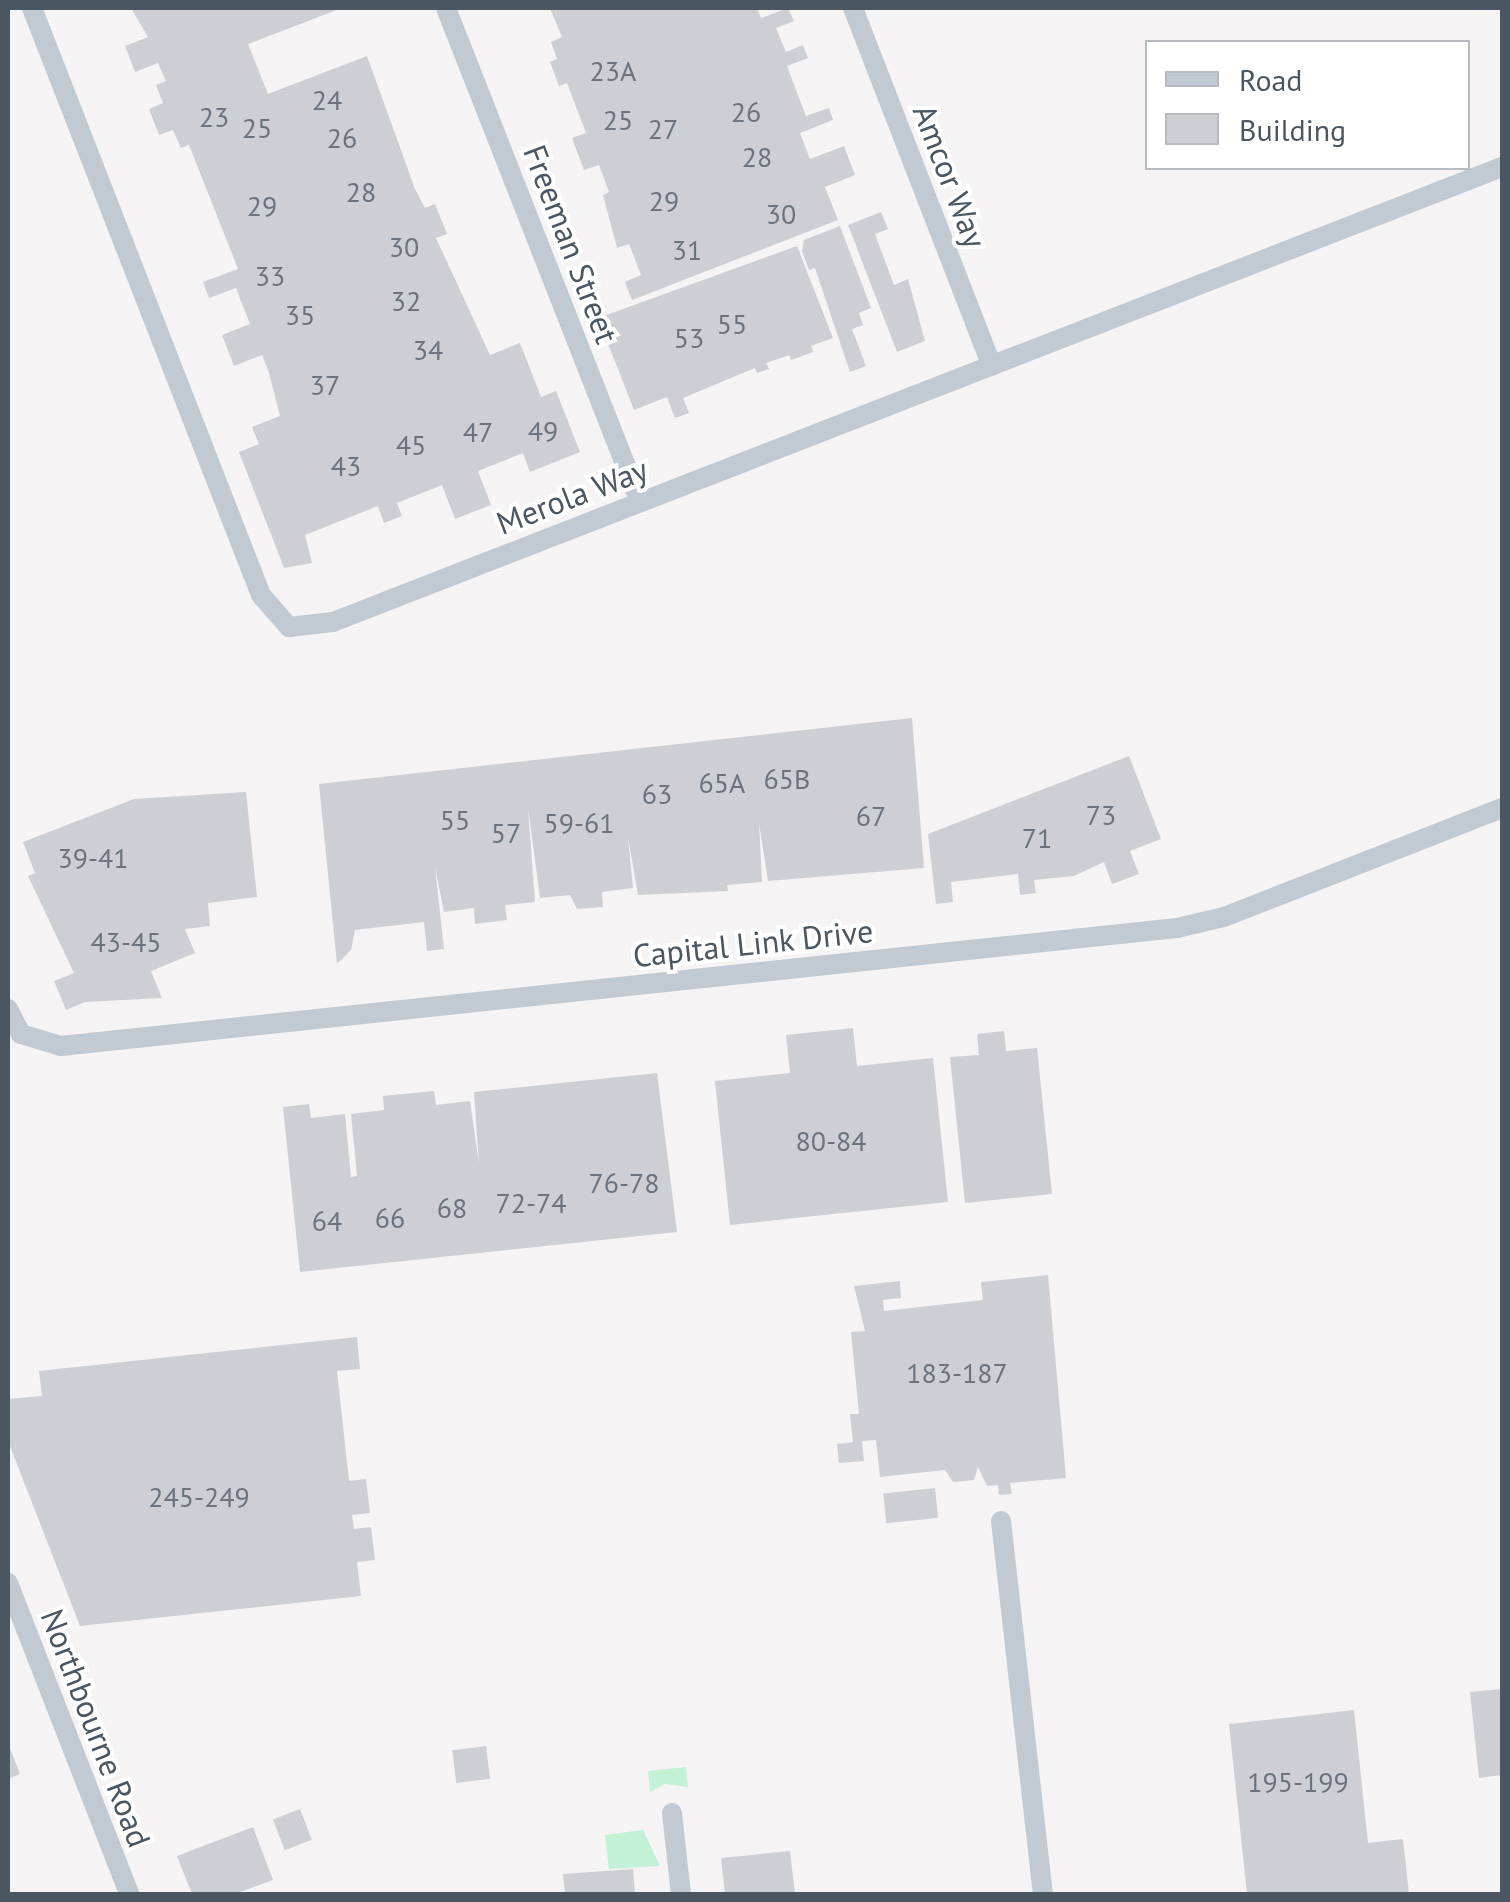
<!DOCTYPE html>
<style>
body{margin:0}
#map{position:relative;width:1510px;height:1902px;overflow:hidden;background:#f5f3f3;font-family:"PT Sans",sans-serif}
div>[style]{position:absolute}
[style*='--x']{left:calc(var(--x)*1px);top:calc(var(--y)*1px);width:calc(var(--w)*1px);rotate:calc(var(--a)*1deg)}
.green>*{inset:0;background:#c3f1d5}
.building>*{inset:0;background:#cdcfd5;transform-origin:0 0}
.minor>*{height:20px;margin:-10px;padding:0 10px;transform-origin:10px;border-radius:10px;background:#c1cad2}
span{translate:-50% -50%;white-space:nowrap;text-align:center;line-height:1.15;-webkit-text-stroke:8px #fff;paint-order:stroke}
.number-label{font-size:28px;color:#6b747e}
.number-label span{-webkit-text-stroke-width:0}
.street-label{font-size:32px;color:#4a5661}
.frame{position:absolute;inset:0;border:10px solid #4a5661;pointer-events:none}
.legend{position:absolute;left:1145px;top:40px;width:325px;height:130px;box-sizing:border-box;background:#fff;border:2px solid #b7bbc0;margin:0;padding:12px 18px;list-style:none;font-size:30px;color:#4a5661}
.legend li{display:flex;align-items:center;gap:20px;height:50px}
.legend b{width:50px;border:2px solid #b7bbc0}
</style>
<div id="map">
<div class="green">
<div style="clip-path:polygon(686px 1767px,688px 1787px,665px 1784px,650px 1792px,648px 1771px)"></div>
<div style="clip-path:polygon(643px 1830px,660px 1866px,609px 1869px,605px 1835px)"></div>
</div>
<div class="building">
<div style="clip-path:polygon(131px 8px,342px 8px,248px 44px,268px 94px,367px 56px,415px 189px,425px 208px,435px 204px,447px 234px,436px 238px,490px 355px,520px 343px,541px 397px,556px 391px,580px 452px,530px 472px,523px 453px,478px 471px,491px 505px,455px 519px,442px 485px,397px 503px,402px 516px,384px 523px,378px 506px,305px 535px,312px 563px,284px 568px,239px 452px,259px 444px,252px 427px,280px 416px,269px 373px,262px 355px,234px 366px,222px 335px,250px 324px,236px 288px,209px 298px,203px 282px,238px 269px,189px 145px,181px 148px,173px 130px,159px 135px,149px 109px,163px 103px,156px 85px,166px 81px,158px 63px,135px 72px,125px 46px,148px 37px)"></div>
<div style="clip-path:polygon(550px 8px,757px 8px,761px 18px,788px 8px,794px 21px,776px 28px,786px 52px,803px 45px,808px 58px,787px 66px,806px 116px,829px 108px,833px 120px,800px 133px,810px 159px,844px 146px,855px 175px,825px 187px,838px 220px,632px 300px,625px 282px,641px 275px,629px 244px,617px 248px,603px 195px,609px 192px,599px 165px,584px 170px,572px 138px,586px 133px,567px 83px,559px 86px,550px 62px,557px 59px,551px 42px,562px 37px)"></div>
<div style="clip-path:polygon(881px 212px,888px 229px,875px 234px,894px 285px,908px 279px,925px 341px,897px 352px,848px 225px)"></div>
<div style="clip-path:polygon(840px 226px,871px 308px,859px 313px,863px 325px,852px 329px,866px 366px,850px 372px,815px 268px,809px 270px,802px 251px,804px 240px)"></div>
<div style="clip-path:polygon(797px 246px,833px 338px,811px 346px,813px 352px,791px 360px,789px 355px,766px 363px,769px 369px,757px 373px,755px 368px,683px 398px,689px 413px,675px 418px,667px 397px,634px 410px,598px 318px)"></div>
<div style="clip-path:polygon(912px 718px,924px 868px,768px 881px,759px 823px,762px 882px,727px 885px,728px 891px,638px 895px,628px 837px,633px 888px,602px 892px,603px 907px,577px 909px,570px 895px,540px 898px,528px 808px,535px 902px,505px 905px,507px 920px,475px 924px,474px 908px,444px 912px,435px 867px,444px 949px,427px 951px,424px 922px,355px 930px,351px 950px,337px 964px,319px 784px)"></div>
<div style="clip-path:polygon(1129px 756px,1161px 839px,1130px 851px,1139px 874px,1112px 884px,1104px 862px,1074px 876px,1034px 880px,1036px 893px,1020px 895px,1018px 874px,951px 882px,953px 902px,936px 904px,928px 834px)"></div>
<div style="clip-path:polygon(246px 792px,257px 897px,208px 903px,210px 926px,185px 929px,195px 953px,151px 971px,162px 998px,85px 1002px,66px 1010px,54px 981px,74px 973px,28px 876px,35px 873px,23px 842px,134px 799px)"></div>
<div style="clip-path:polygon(853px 1028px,857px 1066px,933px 1058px,948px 1202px,730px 1225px,715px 1081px,790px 1073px,786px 1035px)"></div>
<div style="clip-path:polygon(1004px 1031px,1006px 1051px,1037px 1048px,1052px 1194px,965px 1203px,950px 1057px,979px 1055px,977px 1034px)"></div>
<div style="clip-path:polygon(657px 1073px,677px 1232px,300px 1272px,283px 1107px,309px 1104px,311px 1118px,345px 1114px,351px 1177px,357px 1176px,351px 1114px,384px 1110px,383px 1096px,434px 1091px,436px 1105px,470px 1101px,479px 1164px,474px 1092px)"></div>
<div style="clip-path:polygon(1048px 1275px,1066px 1478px,1010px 1483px,1012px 1494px,999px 1495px,998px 1485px,987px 1486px,978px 1467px,974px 1480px,953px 1482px,945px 1470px,880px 1477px,876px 1440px,862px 1441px,864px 1461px,839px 1463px,837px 1444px,853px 1442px,850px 1414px,859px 1414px,851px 1332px,865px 1331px,854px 1286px,900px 1281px,901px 1298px,883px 1300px,884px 1311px,983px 1300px,981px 1282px)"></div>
<div style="clip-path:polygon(357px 1337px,360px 1369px,337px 1371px,349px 1481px,366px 1479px,370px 1513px,352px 1515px,354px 1529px,371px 1527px,375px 1560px,357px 1562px,361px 1596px,80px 1626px,8px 1441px,8px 1399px,42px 1396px,39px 1371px)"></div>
<div style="left:935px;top:1488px;width:30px;height:52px;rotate:84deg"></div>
<div style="clip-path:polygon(1502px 1689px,1502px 1775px,1479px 1778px,1470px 1692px)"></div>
<div style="clip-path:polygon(1354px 1710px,1368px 1843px,1403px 1839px,1409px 1894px,1247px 1894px,1229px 1724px)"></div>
<div style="clip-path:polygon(8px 1743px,20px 1774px,8px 1779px)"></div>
<div style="left:486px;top:1746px;width:33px;height:34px;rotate:83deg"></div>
<div style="left:300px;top:1809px;width:33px;height:29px;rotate:69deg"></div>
<div style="clip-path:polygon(253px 1827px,273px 1880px,235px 1894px,192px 1894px,177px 1856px)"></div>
<div style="clip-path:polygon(790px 1851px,795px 1894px,725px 1894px,721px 1858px)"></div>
<div style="clip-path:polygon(633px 1869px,635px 1894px,565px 1894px,563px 1874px)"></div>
</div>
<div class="minor">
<div style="--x:32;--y:8;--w:630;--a:68.69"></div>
<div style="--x:261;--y:595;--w:43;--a:48.8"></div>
<div style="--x:289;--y:627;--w:44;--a:-6.5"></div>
<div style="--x:333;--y:622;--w:1254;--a:-21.27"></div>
<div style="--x:446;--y:8;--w:531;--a:68.56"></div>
<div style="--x:853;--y:8;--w:384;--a:68.8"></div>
<div style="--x:8;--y:1009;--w:28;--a:63"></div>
<div style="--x:21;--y:1034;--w:42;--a:16.7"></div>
<div style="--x:61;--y:1046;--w:1122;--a:-6.04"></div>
<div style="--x:1177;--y:928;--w:48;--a:-13.2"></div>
<div style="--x:1224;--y:917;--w:299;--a:-21.4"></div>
<div style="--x:1001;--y:1521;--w:375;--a:83.6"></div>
<div style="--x:8;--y:1583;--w:334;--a:68.7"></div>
<div style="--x:672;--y:1813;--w:81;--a:83.7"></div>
</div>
<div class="number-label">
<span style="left:613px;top:71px">23A</span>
<span style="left:327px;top:100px">24</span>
<span style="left:746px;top:112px">26</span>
<span style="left:214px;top:117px">23</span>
<span style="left:618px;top:120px">25</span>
<span style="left:257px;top:128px">25</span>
<span style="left:663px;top:129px">27</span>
<span style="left:342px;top:138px">26</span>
<span style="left:757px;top:157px">28</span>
<span style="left:361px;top:192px">28</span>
<span style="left:664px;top:201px">29</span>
<span style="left:262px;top:206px">29</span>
<span style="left:781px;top:214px">30</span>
<span style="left:404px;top:247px">30</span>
<span style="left:687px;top:250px">31</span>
<span style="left:270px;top:276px">33</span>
<span style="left:406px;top:301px">32</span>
<span style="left:300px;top:315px">35</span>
<span style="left:732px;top:324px">55</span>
<span style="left:689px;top:338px">53</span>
<span style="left:428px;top:350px">34</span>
<span style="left:325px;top:385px">37</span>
<span style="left:543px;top:431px">49</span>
<span style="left:478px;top:432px">47</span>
<span style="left:411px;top:445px">45</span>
<span style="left:346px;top:466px">43</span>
<span style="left:787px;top:779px">65B</span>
<span style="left:722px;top:783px">65A</span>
<span style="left:657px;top:794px">63</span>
<span style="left:1101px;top:815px">73</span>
<span style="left:871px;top:816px">67</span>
<span style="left:455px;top:820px">55</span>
<span style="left:579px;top:823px">59-61</span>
<span style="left:506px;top:833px">57</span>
<span style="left:1037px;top:838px">71</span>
<span style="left:93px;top:858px">39-41</span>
<span style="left:126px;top:942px">43-45</span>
<span style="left:831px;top:1141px">80-84</span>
<span style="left:624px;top:1183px">76-78</span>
<span style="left:531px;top:1203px">72-74</span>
<span style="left:452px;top:1208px">68</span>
<span style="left:390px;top:1218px">66</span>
<span style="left:327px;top:1221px">64</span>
<span style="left:957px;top:1373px">183-187</span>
<span style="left:199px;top:1497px">245-249</span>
<span style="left:1298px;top:1782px">195-199</span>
</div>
<div class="street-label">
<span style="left:950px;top:176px;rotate:69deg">Amcor Way</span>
<span style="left:571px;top:244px;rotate:69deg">Freeman Street</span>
<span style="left:572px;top:496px;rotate:-21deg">Merola Way</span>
<span style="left:753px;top:943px;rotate:-6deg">Capital Link Drive</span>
<span style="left:96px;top:1728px;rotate:69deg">Northbourne Road</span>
</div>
<div class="frame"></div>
<ul class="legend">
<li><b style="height:12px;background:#c1cad2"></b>Road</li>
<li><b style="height:28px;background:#cdcfd5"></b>Building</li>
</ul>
</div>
